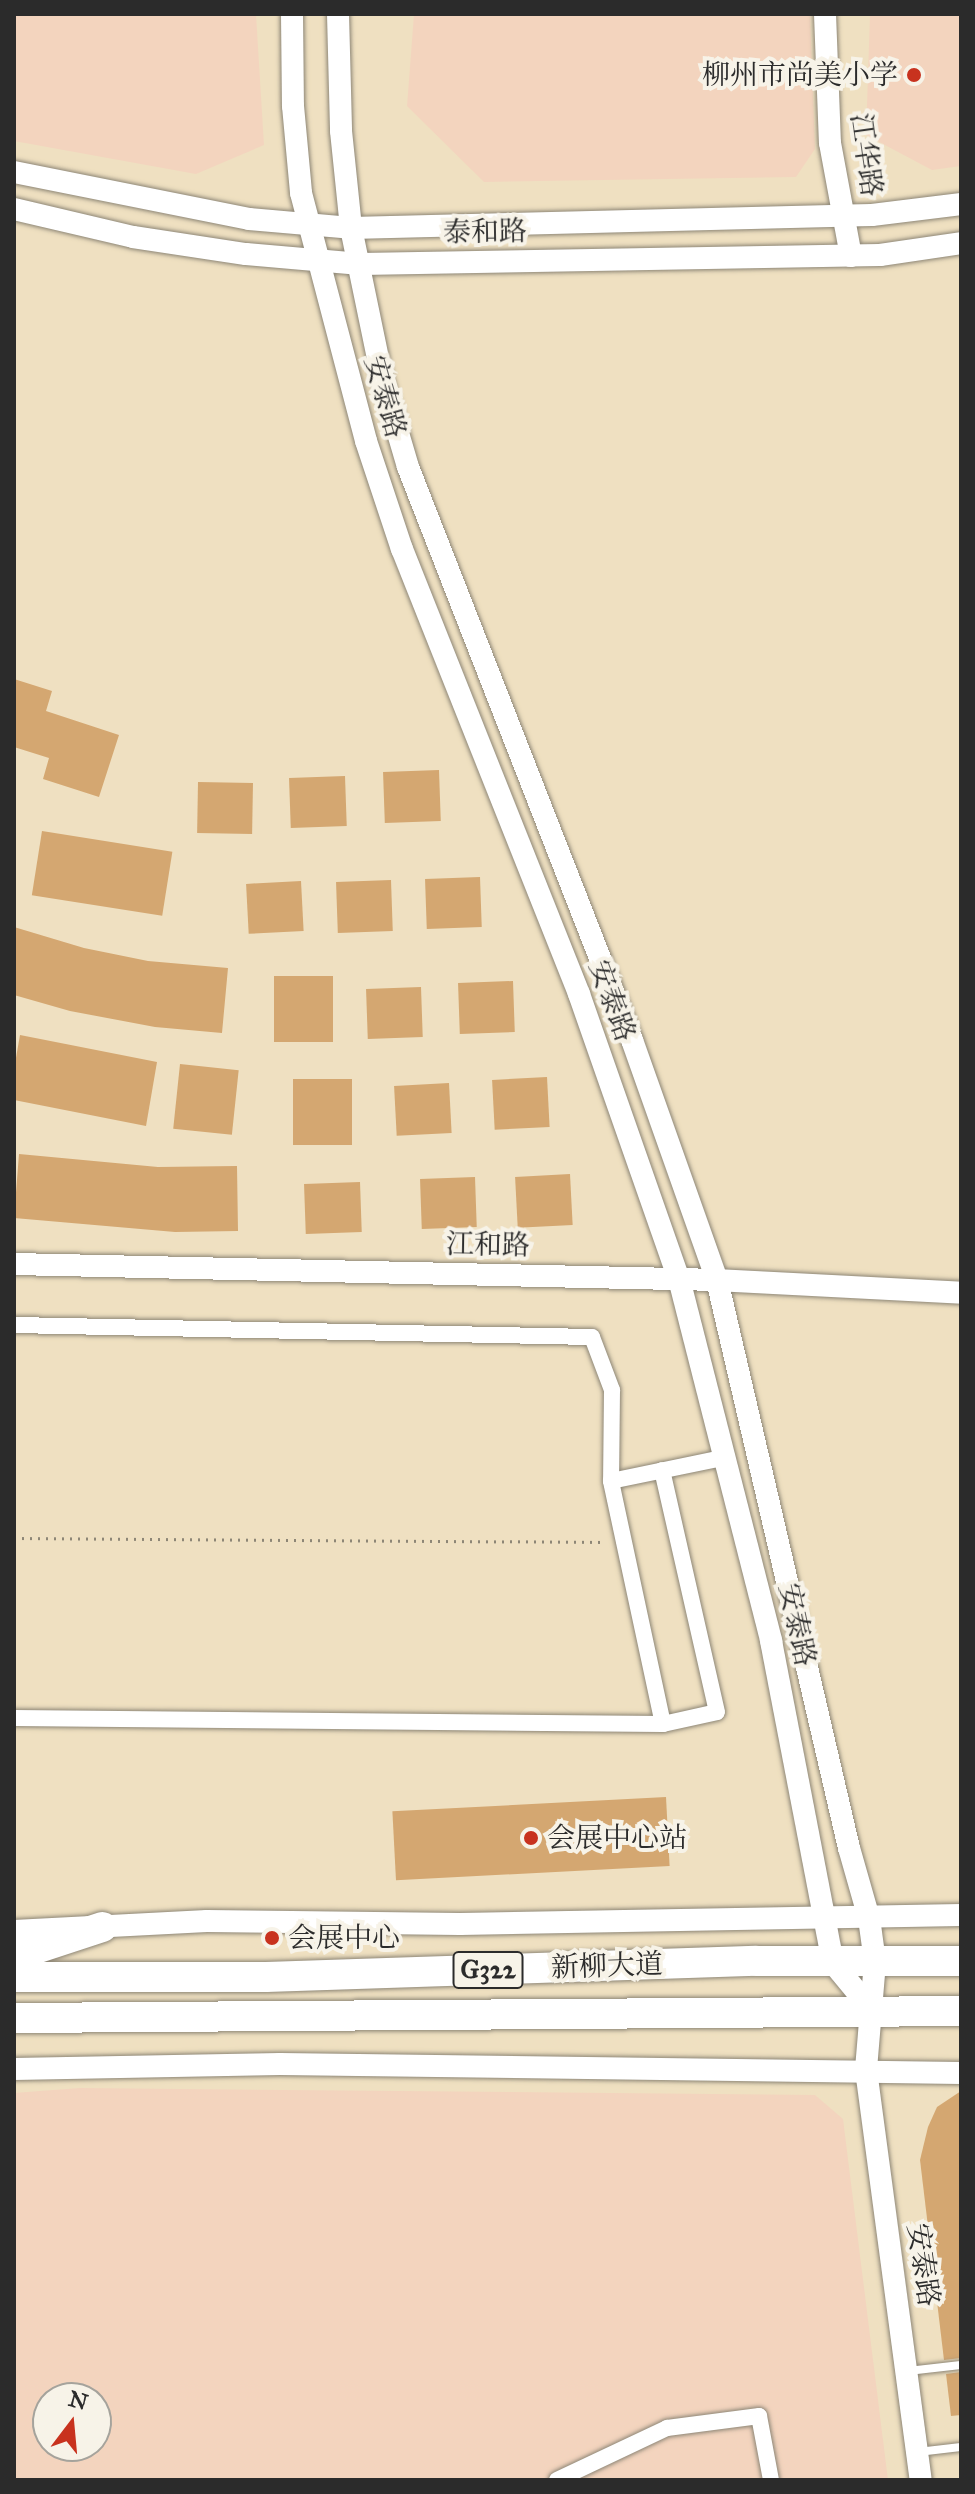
<!DOCTYPE html>
<meta charset="utf-8">
<style>
body{margin:0}
#map{position:relative;width:975px;height:2494px;overflow:hidden;background:#efe0c1;font-family:"IM FELL Great Primer","Noto Serif SC",serif}
div>[style]{position:absolute}
[style*='--x']{left:calc(var(--x)*1px);top:calc(var(--y)*1px);width:calc(var(--w)*1px);rotate:calc(var(--a)*1deg)}
.built>*{inset:0;background:#f3d4be}
.building>*{inset:0;background:#d4a771;transform-origin:0 0}
.path>*{height:3px;margin-top:-1.5px;transform-origin:0;background:repeating-linear-gradient(90deg,#8d8676 0 2px,transparent 0 8px)}
.roads{filter:drop-shadow(0 0 2px #8d8676) drop-shadow(0 0 2px #8d8676)}
.lane>*{height:8px;margin:-4px;padding:0 4px;transform-origin:4px;border-radius:4px;background:#fff}
.street>*{height:16px;margin:-8px;padding:0 8px;transform-origin:8px;border-radius:8px;background:#fff}
.secondary>*{height:22px;margin:-11px;padding:0 11px;transform-origin:11px;border-radius:11px;background:#fff}
.highway>*{height:30px;margin:-15px;padding:0 15px;transform-origin:15px;border-radius:15px;background:#fff}
.dots>*{width:22px;height:22px;translate:-50% -50%;box-sizing:border-box;border:4px solid #f7f3e8;border-radius:50%}
span{translate:-50% -50%;white-space:nowrap;text-align:center;line-height:1.15;-webkit-text-stroke:8px #f7f3e8;paint-order:stroke}
.shield-label span{padding:2px 6px;background:#f7f3e8;border:2px solid;border-radius:6px;-webkit-text-stroke-width:0}
.shield-label{font-size:26px;color:#2b2b2b;font-weight:700}
.poi-label{font-size:28px;color:#2b2b2b}
.right{translate:-100% -50%;text-align:right}
.left{translate:0 -50%;text-align:left}
.street-label{font-size:28px;color:#2b2b2b}
.frame{position:absolute;inset:0;border:16px solid #2b2b2b;pointer-events:none}
.north{position:absolute;left:32px;top:2382px;width:80px;height:80px;box-sizing:border-box;background:#f7f3e8;border:2px solid #a5a39c;border-radius:50%;rotate:16deg;font-size:22px;font-weight:700;line-height:32px;text-align:center;color:#2b2b2b}
.north::after{content:'';display:block;margin:auto;width:28px;height:36px;background:#c8321e;clip-path:polygon(50% 0,100% 100%,50% 72%,0 100%)}
</style>
<div id="map">
<div class="built">
<div style="clip-path:polygon(14px 14px,256px 14px,264px 145px,196px 174px,14px 141px)"></div>
<div style="clip-path:polygon(414px 14px,810px 14px,815px 149px,796px 177px,484px 182px,407px 106px)"></div>
<div style="clip-path:polygon(870px 14px,961px 14px,961px 166px,932px 170px,866px 135px)"></div>
<div style="clip-path:polygon(evenodd,80px 2088px,815px 2095px,843px 2119px,888px 2480px,14px 2480px,14px 2093px,80px 2088px,48px 2398px,96px 2398px,96px 2446px,48px 2446px,48px 2398px)"></div>
</div>
<div class="building">
<div style="clip-path:polygon(14px 679px,52px 691px,46px 711px,119px 735px,99px 797px,43px 779px,49px 758px,14px 747px)"></div>
<div style="left:439px;top:770px;width:51px;height:56px;rotate:88deg"></div>
<div style="left:345px;top:776px;width:50px;height:56px;rotate:88deg"></div>
<div style="left:198px;top:782px;width:55px;height:51px;rotate:1deg"></div>
<div style="left:42px;top:831px;width:132px;height:65px;rotate:9deg"></div>
<div style="left:480px;top:877px;width:50px;height:55px;rotate:88deg"></div>
<div style="left:391px;top:880px;width:51px;height:55px;rotate:88deg"></div>
<div style="left:301px;top:881px;width:50px;height:55px;rotate:87deg"></div>
<div style="clip-path:polygon(14px 927px,84px 948px,148px 961px,228px 968px,222px 1033px,155px 1027px,70px 1011px,14px 995px)"></div>
<div style="left:274px;top:976px;width:59px;height:66px"></div>
<div style="left:513px;top:981px;width:51px;height:55px;rotate:88deg"></div>
<div style="left:421px;top:987px;width:50px;height:55px;rotate:88deg"></div>
<div style="clip-path:polygon(20px 1035px,157px 1062px,146px 1126px,14px 1100px,14px 1069px)"></div>
<div style="left:180px;top:1064px;width:59px;height:65px;rotate:6deg"></div>
<div style="left:547px;top:1077px;width:50px;height:55px;rotate:87deg"></div>
<div style="left:293px;top:1079px;width:59px;height:66px"></div>
<div style="left:449px;top:1083px;width:50px;height:55px;rotate:87deg"></div>
<div style="clip-path:polygon(19px 1154px,158px 1167px,237px 1166px,238px 1231px,175px 1232px,14px 1218px)"></div>
<div style="left:570px;top:1174px;width:51px;height:55px;rotate:87deg"></div>
<div style="left:475px;top:1177px;width:50px;height:55px;rotate:88deg"></div>
<div style="left:360px;top:1182px;width:50px;height:56px;rotate:88deg"></div>
<div style="left:666px;top:1797px;width:69px;height:274px;rotate:87deg"></div>
<div style="clip-path:polygon(961px 2091px,961px 2358px,944px 2360px,920px 2160px,928px 2127px,937px 2107px)"></div>
<div style="clip-path:polygon(961px 2372px,961px 2415px,951px 2416px,946px 2374px)"></div>
</div>
<div class="path">
<div style="--x:14;--y:1538;--w:592;--a:0.39"></div>
</div>
<div class="roads">
<div class="lane">
<div style="--x:908;--y:2371;--w:53;--a:-6.5"></div>
<div style="--x:918;--y:2452;--w:43;--a:-6.6"></div>
</div>
<div class="street">
<div style="--x:14;--y:1325;--w:578;--a:1.19"></div>
<div style="--x:592;--y:1337;--w:57;--a:69.3"></div>
<div style="--x:612;--y:1390;--w:91;--a:90.6"></div>
<div style="--x:14;--y:1718;--w:649;--a:0.53"></div>
<div style="--x:663;--y:1724;--w:55;--a:-12.5"></div>
<div style="--x:717;--y:1712;--w:248;--a:-102.8"></div>
<div style="--x:663;--y:1724;--w:249;--a:-102.1"></div>
<div style="--x:611;--y:1481;--w:118;--a:-11.7"></div>
<div style="--x:557;--y:2480;--w:122;--a:-25.3"></div>
<div style="--x:667;--y:2428;--w:93;--a:-7.4"></div>
<div style="--x:759;--y:2416;--w:65;--a:79.4"></div>
</div>
<div class="secondary">
<div style="--x:292;--y:14;--w:92;--a:89.4"></div>
<div style="--x:293;--y:106;--w:87;--a:84.7"></div>
<div style="--x:301;--y:193;--w:256;--a:75.3"></div>
<div style="--x:366;--y:441;--w:114;--a:71.6"></div>
<div style="--x:402;--y:549;--w:479;--a:68.3"></div>
<div style="--x:579;--y:994;--w:302;--a:70.7"></div>
<div style="--x:679;--y:1279;--w:374;--a:75.7"></div>
<div style="--x:771;--y:1641;--w:328;--a:79.1"></div>
<div style="--x:833;--y:1963;--w:61;--a:50.3"></div>
<div style="--x:338;--y:14;--w:117;--a:88.5"></div>
<div style="--x:341;--y:131;--w:98;--a:84.1"></div>
<div style="--x:351;--y:228;--w:157;--a:78.3"></div>
<div style="--x:383;--y:382;--w:89;--a:73.6"></div>
<div style="--x:408;--y:467;--w:615;--a:68.65"></div>
<div style="--x:632;--y:1040;--w:255;--a:70.5"></div>
<div style="--x:717;--y:1280;--w:583;--a:76.92"></div>
<div style="--x:849;--y:1848;--w:73;--a:74.1"></div>
<div style="--x:869;--y:1918;--w:44;--a:82.2"></div>
<div style="--x:875;--y:1962;--w:108;--a:94.8"></div>
<div style="--x:866;--y:2070;--w:414;--a:82.4"></div>
<div style="--x:825;--y:14;--w:129;--a:87.8"></div>
<div style="--x:830;--y:143;--w:115;--a:79.5"></div>
<div style="--x:14;--y:172;--w:240;--a:11.3"></div>
<div style="--x:249;--y:219;--w:102;--a:5"></div>
<div style="--x:351;--y:228;--w:521;--a:-1.43"></div>
<div style="--x:872;--y:215;--w:90;--a:-7"></div>
<div style="--x:14;--y:209;--w:122;--a:13.2"></div>
<div style="--x:133;--y:237;--w:114;--a:8.6"></div>
<div style="--x:246;--y:254;--w:115;--a:5"></div>
<div style="--x:361;--y:264;--w:519;--a:-0.99"></div>
<div style="--x:880;--y:255;--w:82;--a:-8.4"></div>
<div style="--x:14;--y:1264;--w:703;--a:1.3"></div>
<div style="--x:717;--y:1280;--w:244;--a:3"></div>
<div style="--x:14;--y:1931;--w:193;--a:-3"></div>
<div style="--x:207;--y:1921;--w:253;--a:0.7"></div>
<div style="--x:460;--y:1924;--w:501;--a:-1.03"></div>
<div style="--x:14;--y:2069;--w:266;--a:-1.1"></div>
<div style="--x:280;--y:2064;--w:681;--a:0.76"></div>
</div>
<div class="highway">
<div style="--x:14;--y:1956;--w:93;--a:-18.2"></div>
<div style="--x:14;--y:1977;--w:252;--a:0"></div>
<div style="--x:266;--y:1977;--w:490;--a:-1.9"></div>
<div style="--x:756;--y:1961;--w:205;--a:0"></div>
<div style="--x:14;--y:2018;--w:947;--a:-0.42"></div>
</div>
</div>
<div class="dots">
<div style="left:914px;top:75px;background:#c8321e"></div>
<div style="left:531px;top:1838px;background:#c8321e"></div>
<div style="left:272px;top:1938px;background:#c8321e"></div>
</div>
<div class="shield-label">
<span style="left:488px;top:1970px">G322</span>
</div>
<div class="poi-label">
<span class="right" style="left:898px;top:75px">柳州市尚美小学</span>
<span class="left" style="left:547px;top:1838px">会展中心站</span>
<span class="left" style="left:288px;top:1938px">会展中心</span>
</div>
<div class="street-label">
<span style="left:866px;top:155px;rotate:82deg">江华路</span>
<span style="left:485px;top:232px;rotate:-1deg">泰和路</span>
<span style="left:385px;top:397px;rotate:74deg">安泰路</span>
<span style="left:612px;top:1001px;rotate:70deg">安泰路</span>
<span style="left:488px;top:1245px;rotate:1deg">江和路</span>
<span style="left:797px;top:1625px;rotate:78deg">安泰路</span>
<span style="left:607px;top:1966px;rotate:-2deg">新柳大道</span>
<span style="left:923px;top:2265px;rotate:82deg">安泰路</span>
</div>
<div class="frame"></div>
<div class="north">N</div>
</div>
